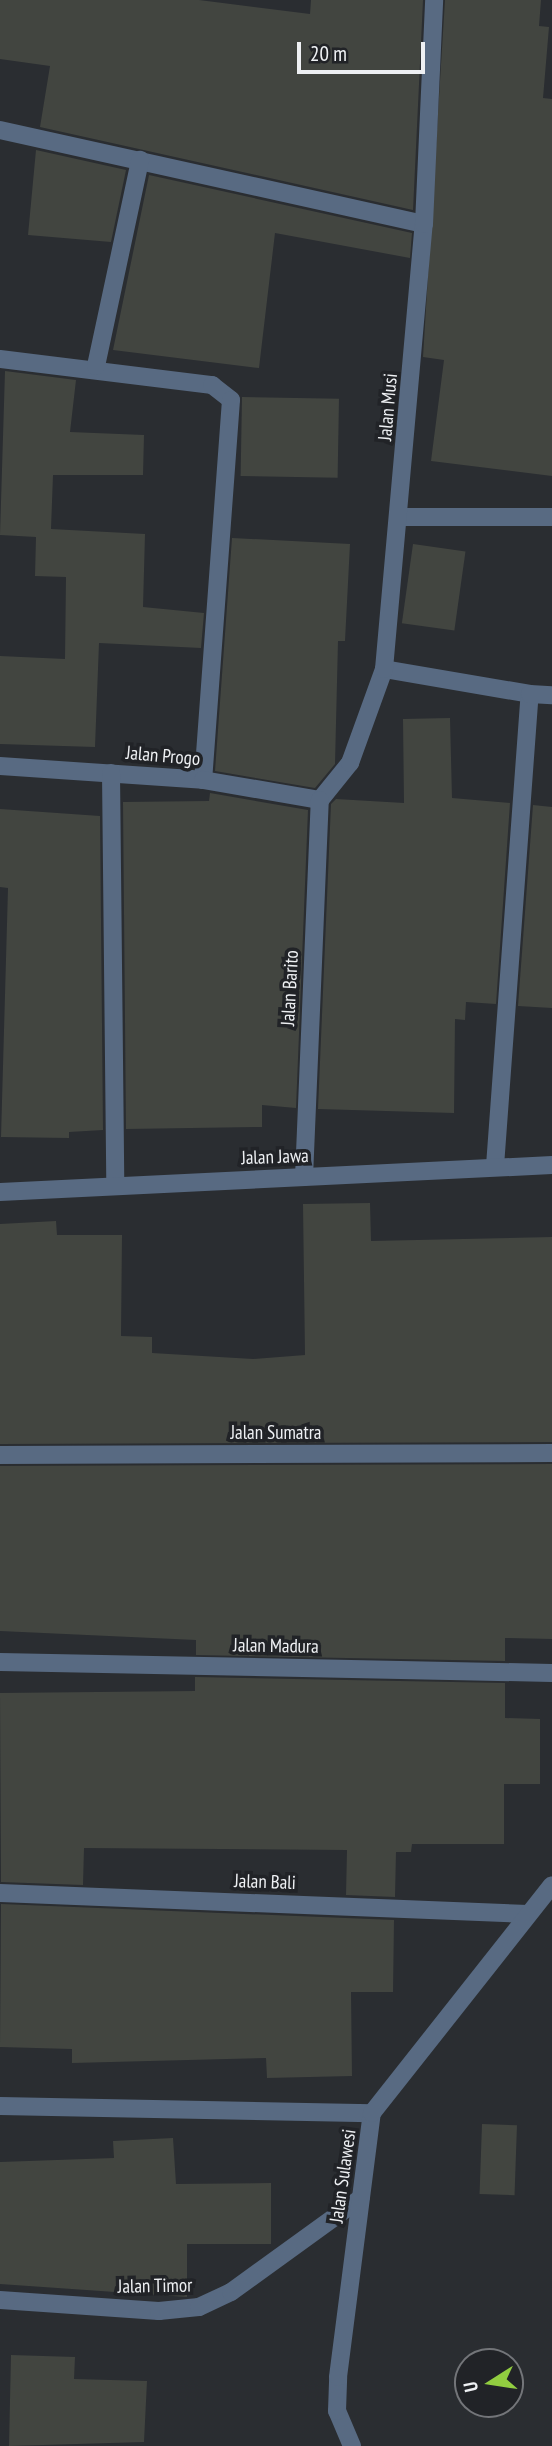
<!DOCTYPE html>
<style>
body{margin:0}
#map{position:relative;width:552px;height:2446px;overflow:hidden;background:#2a2d31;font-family:"PT Sans Narrow",sans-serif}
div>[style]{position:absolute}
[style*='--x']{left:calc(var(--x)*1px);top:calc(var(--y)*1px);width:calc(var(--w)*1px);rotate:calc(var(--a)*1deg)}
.building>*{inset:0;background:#424540;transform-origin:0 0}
.street>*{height:18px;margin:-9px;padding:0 9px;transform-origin:9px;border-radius:9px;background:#586a82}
span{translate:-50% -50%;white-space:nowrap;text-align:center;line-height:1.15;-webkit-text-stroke:7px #212327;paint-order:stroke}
.street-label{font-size:19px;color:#eef0f3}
.north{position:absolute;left:454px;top:2348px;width:70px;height:70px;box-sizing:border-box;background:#212327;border:2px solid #737579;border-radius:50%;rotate:258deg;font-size:19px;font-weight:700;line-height:28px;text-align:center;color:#eef0f3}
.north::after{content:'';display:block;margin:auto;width:24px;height:32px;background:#91cd40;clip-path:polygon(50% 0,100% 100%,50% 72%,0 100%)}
.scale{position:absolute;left:297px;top:42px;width:128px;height:32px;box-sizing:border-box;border:4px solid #eef0f3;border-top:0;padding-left:9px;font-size:21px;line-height:24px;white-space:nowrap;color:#eef0f3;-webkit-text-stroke:5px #212327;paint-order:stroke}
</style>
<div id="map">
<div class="building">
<div style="clip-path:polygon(0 0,199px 0,310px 14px,311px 0,423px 0,413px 210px,40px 127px,50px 66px,0 59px)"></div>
<div style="clip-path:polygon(445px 0,541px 0,539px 26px,549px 27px,543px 98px,552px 99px,552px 476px,431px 461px,444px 360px,423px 357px)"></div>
<div style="clip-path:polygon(36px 150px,126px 170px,111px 242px,28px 235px)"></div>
<div style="clip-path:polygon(149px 175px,412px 233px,410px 258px,275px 233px,259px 368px,113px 350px)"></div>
<div style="clip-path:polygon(5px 371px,76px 380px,70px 432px,144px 435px,143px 475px,53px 475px,51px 529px,145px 534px,143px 607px,204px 613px,201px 648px,99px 643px,95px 747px,0 744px,0 656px,65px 659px,66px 577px,35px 576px,36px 537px,0 535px)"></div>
<div style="left:242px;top:397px;width:97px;height:79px;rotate:1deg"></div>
<div style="clip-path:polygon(232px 538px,350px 544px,345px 641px,338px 641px,335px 764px,315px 788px,215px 771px)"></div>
<div style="left:413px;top:544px;width:53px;height:80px;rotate:8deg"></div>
<div style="clip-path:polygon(450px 718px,452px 798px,510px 803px,496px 1004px,466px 1002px,465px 1020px,455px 1019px,454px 1113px,318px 1109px,331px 804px,336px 799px,404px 803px,403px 719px)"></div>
<div style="clip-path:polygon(210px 793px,308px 810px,296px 1108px,262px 1105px,262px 1127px,126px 1129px,123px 802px,209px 801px)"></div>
<div style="clip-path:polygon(533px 805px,552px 807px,552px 1008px,518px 1006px)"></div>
<div style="clip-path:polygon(0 809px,100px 816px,103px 1130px,69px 1132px,69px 1138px,1px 1137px,8px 888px,0 887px)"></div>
<div style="clip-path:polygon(370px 1203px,371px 1241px,552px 1237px,552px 1442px,0 1444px,0 1224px,56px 1221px,57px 1235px,122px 1235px,121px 1336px,152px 1337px,152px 1353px,253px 1359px,305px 1355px,303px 1204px)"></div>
<div style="clip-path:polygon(552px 1464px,552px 1639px,505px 1638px,505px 1661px,196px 1655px,196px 1640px,0 1631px,0 1466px)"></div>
<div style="clip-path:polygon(195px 1677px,505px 1683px,505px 1718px,540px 1719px,540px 1784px,504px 1784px,504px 1844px,412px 1844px,411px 1852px,396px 1852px,395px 1897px,346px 1895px,347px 1850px,84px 1848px,83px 1885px,1px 1882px,0 1693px,195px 1691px)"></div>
<div style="clip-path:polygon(1px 1904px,394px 1920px,393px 1992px,351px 1992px,352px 2076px,267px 2078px,266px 2058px,72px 2063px,72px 2049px,0 2047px)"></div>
<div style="left:482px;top:2124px;width:35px;height:70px;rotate:2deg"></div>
<div style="clip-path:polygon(173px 2138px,176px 2184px,271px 2183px,271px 2244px,187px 2244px,187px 2297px,0 2284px,0 2162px,114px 2158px,113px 2141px)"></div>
<div style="clip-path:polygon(11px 2355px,75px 2357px,74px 2379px,147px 2381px,144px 2442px,9px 2446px)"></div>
</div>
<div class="street">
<div style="--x:0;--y:130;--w:434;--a:12.5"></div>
<div style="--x:0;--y:359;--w:214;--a:7"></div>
<div style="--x:212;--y:385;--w:24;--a:38"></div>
<div style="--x:231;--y:400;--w:381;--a:94.2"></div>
<div style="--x:96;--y:366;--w:211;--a:-77.9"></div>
<div style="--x:400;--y:517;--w:152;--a:0"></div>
<div style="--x:384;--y:669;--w:148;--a:9.7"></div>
<div style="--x:0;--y:766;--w:203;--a:3.9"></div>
<div style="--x:203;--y:780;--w:119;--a:9.7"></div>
<div style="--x:111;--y:773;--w:412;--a:89.4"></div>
<div style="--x:320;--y:800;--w:48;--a:-51"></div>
<div style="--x:350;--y:763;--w:100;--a:-70.1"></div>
<div style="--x:384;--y:669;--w:447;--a:-84.9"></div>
<div style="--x:424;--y:224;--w:224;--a:-87.4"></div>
<div style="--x:495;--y:1166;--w:473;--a:-85.8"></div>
<div style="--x:530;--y:694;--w:22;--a:3"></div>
<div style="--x:304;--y:1177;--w:377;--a:-87.6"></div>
<div style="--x:0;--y:1192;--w:553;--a:-2.8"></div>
<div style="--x:0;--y:1455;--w:552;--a:-0.21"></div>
<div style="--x:0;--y:1662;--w:552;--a:1.14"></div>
<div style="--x:0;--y:1893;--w:528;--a:2.28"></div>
<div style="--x:0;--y:2106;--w:372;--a:1.1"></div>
<div style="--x:0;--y:2300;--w:159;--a:4"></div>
<div style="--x:159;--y:2311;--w:40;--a:-5.7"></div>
<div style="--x:199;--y:2307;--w:35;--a:-25"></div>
<div style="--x:231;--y:2292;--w:160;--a:-35.9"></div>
<div style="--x:352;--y:2446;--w:38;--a:-113"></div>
<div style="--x:337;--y:2411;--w:34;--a:-88"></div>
<div style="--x:338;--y:2377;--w:266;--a:-82.7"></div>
<div style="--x:372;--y:2113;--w:290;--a:-51.7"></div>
</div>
<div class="street-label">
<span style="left:388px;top:407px;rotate:-85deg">Jalan Musi</span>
<span style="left:163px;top:756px;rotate:5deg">Jalan Progo</span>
<span style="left:290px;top:988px;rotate:-87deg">Jalan Barito</span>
<span style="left:275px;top:1157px;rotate:-2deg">Jalan Jawa</span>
<span style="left:276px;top:1433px">Jalan Sumatra</span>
<span style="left:276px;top:1646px;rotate:1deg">Jalan Madura</span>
<span style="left:265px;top:1882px;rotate:2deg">Jalan Bali</span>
<span style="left:343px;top:2176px;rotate:-82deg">Jalan Sulawesi</span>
<span style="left:155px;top:2286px;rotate:-1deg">Jalan Timor</span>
</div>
<div class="north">U</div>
<div class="scale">20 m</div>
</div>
